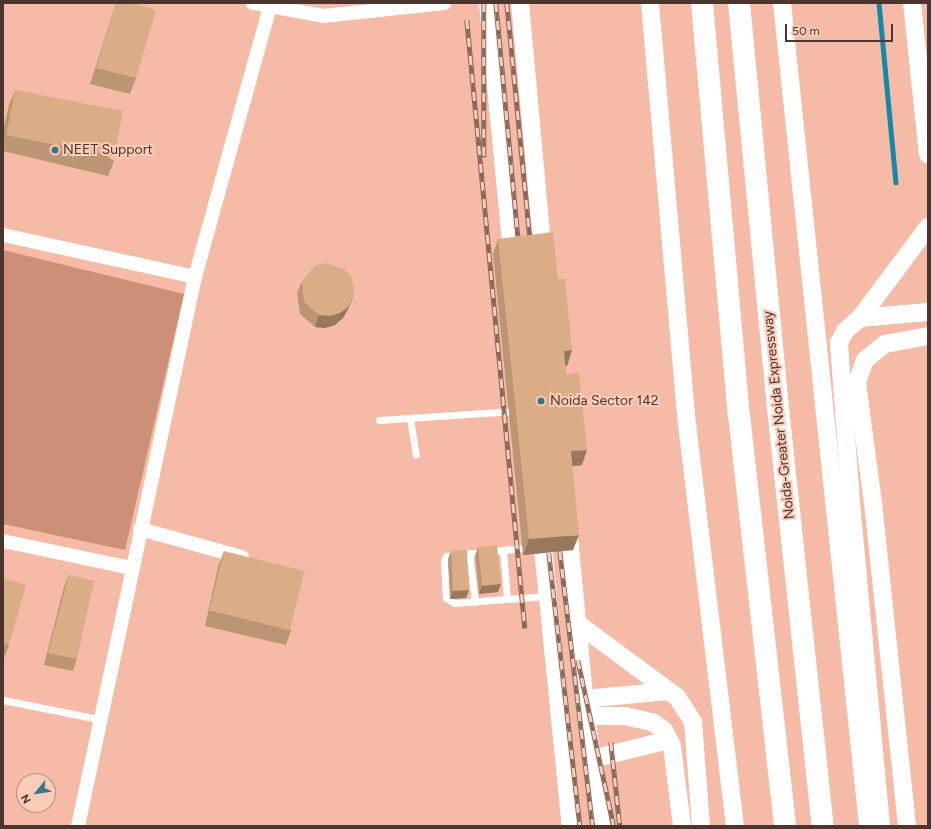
<!DOCTYPE html>
<style>
body{margin:0}
#map{position:relative;width:931px;height:829px;overflow:hidden;background:#f5bba6;font-family:Figtree,sans-serif}
div>[style]{position:absolute}
[style*='--x']{left:calc(var(--x)*1px);top:calc(var(--y)*1px);width:calc(var(--w)*1px);rotate:calc(var(--a)*1deg)}
.green>*{inset:0;background:#cd8f78}
.stream>*{height:4.5px;margin:-2.25px;padding:0 2.25px;transform-origin:2.25px;border-radius:2.25px;background:#1289a7}
.service>*{height:7px;margin:-3.5px;padding:0 3.5px;transform-origin:3.5px;border-radius:3.5px;background:#fff}
.minor>*{height:14px;margin:-7px;padding:0 7px;transform-origin:7px;border-radius:7px;background:#fff}
.tertiary>*{height:18px;margin:-9px;padding:0 9px;transform-origin:9px;border-radius:9px;background:#fff}
.trunk>*{height:22px;margin:-11px;padding:0 11px;transform-origin:11px;border-radius:11px;background:#fff}
.rail>*{height:4.5px;margin-top:-2.25px;transform-origin:0;background:repeating-linear-gradient(90deg,#fbccba 0 9px,#896658 0 18px);box-sizing:border-box;border-block:1px solid #896658}
.wall>*{inset:0;background:#bb9574}
.shaded-wall>*{inset:0;background:#99795e}
.building>*{inset:0;background:#daad87;transform-origin:0 0}
.dots>*{width:11px;height:11px;translate:-50% -50%;box-sizing:border-box;border:2px solid #fbccba;border-radius:50%}
span{translate:-50% -50%;white-space:nowrap;text-align:center;line-height:1.15;-webkit-text-stroke:4px #fbccba;paint-order:stroke}
.poi-label{font-size:14px;color:#4c352c}
.left{translate:0 -50%;text-align:left}
.street-label{font-size:14px;color:#4c352c}
.frame{position:absolute;inset:0;border:4px solid #4c352c;pointer-events:none}
.north{position:absolute;left:16px;top:773px;width:40px;height:40px;box-sizing:border-box;background:#fbccba;border:1px solid #b59081;border-radius:50%;rotate:240deg;font-size:11px;font-weight:700;line-height:16px;text-align:center;color:#4c352c}
.north::after{content:'';display:block;margin:auto;width:14px;height:18px;background:#37778b;clip-path:polygon(50% 0,100% 100%,50% 72%,0 100%)}
.scale{position:absolute;left:785px;top:24px;width:108px;height:18px;box-sizing:border-box;border:2px solid #4c352c;border-top:0;padding-left:5px;font-size:12px;line-height:14px;white-space:nowrap;color:#4c352c;-webkit-text-stroke:3px #fbccba;paint-order:stroke}
</style>
<div id="map">
<div class="green">
<div style="clip-path:polygon(3px 250px,184px 294px,125px 550px,3px 524px)"></div>
</div>
<div class="stream">
<div style="--x:879;--y:3;--w:180;--a:84.6"></div>
</div>
<div class="service">
<div style="--x:410;--y:418;--w:37;--a:81"></div>
<div style="--x:379;--y:420;--w:137;--a:-3.8"></div>
<div style="--x:532;--y:547;--w:86;--a:174"></div>
<div style="--x:446;--y:556;--w:5;--a:112"></div>
<div style="--x:444;--y:561;--w:37;--a:87"></div>
<div style="--x:446;--y:598;--w:9;--a:32"></div>
<div style="--x:454;--y:603;--w:94;--a:-4.3"></div>
<div style="--x:503;--y:550;--w:49;--a:85.3"></div>
<div style="--x:469;--y:553;--w:49;--a:83"></div>
<div style="--x:3;--y:700;--w:97;--a:11.3"></div>
</div>
<div class="minor">
<div style="--x:253;--y:3;--w:71;--a:10.5"></div>
<div style="--x:323;--y:16;--w:122;--a:-6.1"></div>
<div style="--x:3;--y:235;--w:197;--a:12.3"></div>
<div style="--x:140;--y:529;--w:106;--a:15.4"></div>
<div style="--x:3;--y:541;--w:131;--a:11.9"></div>
<div style="--x:78;--y:826;--w:561;--a:-77.97"></div>
<div style="--x:195;--y:277;--w:280;--a:-74.5"></div>
</div>
<div class="tertiary">
<div style="--x:488;--y:3;--w:260;--a:84.5"></div>
<div style="--x:520;--y:3;--w:255;--a:84.8"></div>
<div style="--x:650;--y:3;--w:423;--a:85"></div>
<div style="--x:687;--y:424;--w:405;--a:83.2"></div>
<div style="--x:782;--y:3;--w:827;--a:84.03"></div>
<div style="--x:912;--y:3;--w:152;--a:84"></div>
<div style="--x:860;--y:318;--w:114;--a:-53.2"></div>
<div style="--x:568;--y:526;--w:191;--a:84.6"></div>
<div style="--x:586;--y:716;--w:111;--a:82.2"></div>
<div style="--x:541;--y:528;--w:300;--a:84.3"></div>
<div style="--x:577;--y:623;--w:124;--a:36.5"></div>
<div style="--x:677;--y:697;--w:30;--a:57"></div>
<div style="--x:693;--y:722;--w:104;--a:85.6"></div>
<div style="--x:584;--y:699;--w:84;--a:-5.4"></div>
<div style="--x:586;--y:716;--w:39;--a:0"></div>
<div style="--x:625;--y:716;--w:28;--a:13"></div>
<div style="--x:652;--y:722;--w:14;--a:34"></div>
<div style="--x:664;--y:730;--w:18;--a:63"></div>
<div style="--x:672;--y:746;--w:81;--a:82.9"></div>
<div style="--x:592;--y:759;--w:79;--a:-13.9"></div>
<div style="--x:881;--y:826;--w:300;--a:-95.3"></div>
<div style="--x:853;--y:527;--w:185;--a:-94.4"></div>
<div style="--x:839;--y:343;--w:13;--a:-63"></div>
<div style="--x:845;--y:331;--w:20;--a:-41"></div>
<div style="--x:860;--y:318;--w:68;--a:-5"></div>
<div style="--x:907;--y:826;--w:317;--a:-96"></div>
<div style="--x:874;--y:511;--w:130;--a:-97.5"></div>
<div style="--x:857;--y:382;--w:23;--a:-70"></div>
<div style="--x:865;--y:360;--w:26;--a:-39"></div>
<div style="--x:885;--y:344;--w:44;--a:-10.5"></div>
</div>
<div class="trunk">
<div style="--x:702;--y:3;--w:414;--a:84.9"></div>
<div style="--x:739;--y:415;--w:414;--a:83.6"></div>
<div style="--x:739;--y:3;--w:407;--a:84.5"></div>
<div style="--x:778;--y:408;--w:420;--a:83.9"></div>
</div>
<div class="rail">
<div style="--x:484;--y:3;--w:154;--a:90"></div>
<div style="--x:496;--y:3;--w:245;--a:84.6"></div>
<div style="--x:507;--y:3;--w:244;--a:84.4"></div>
<div style="--x:467;--y:20;--w:611;--a:84.55"></div>
<div style="--x:560;--y:551;--w:277;--a:83.2"></div>
<div style="--x:549;--y:553;--w:275;--a:83.5"></div>
<div style="--x:578;--y:660;--w:170;--a:77.8"></div>
<div style="--x:611;--y:742;--w:84;--a:83.9"></div>
</div>
<div class="wall">
<div style="clip-path:polygon(116px 3px,136px 78px,130px 94px,90px 84px,112px 15px)"></div>
<div style="clip-path:polygon(15px 90px,114px 161px,108px 176px,3px 151px,3px 131px,9px 105px)"></div>
<div style="clip-path:polygon(498px 239px,558px 279px,572px 350px,567px 366px,565px 366px,566px 374px,582px 465px,572px 466px,573px 550px,523px 555px,493px 254px)"></div>
<div style="clip-path:polygon(302px 281px,353px 297px,348px 309px,343px 318px,335px 325px,325px 328px,315px 327px,300px 314px,297px 293px)"></div>
<div style="clip-path:polygon(478px 547px,501px 584px,498px 592px,479px 594px,475px 555px)"></div>
<div style="clip-path:polygon(224px 551px,291px 630px,286px 645px,205px 626px,218px 567px)"></div>
<div style="clip-path:polygon(451px 551px,469px 590px,466px 598px,450px 599px,448px 559px)"></div>
<div style="clip-path:polygon(69px 575px,77px 659px,73px 671px,44px 665px,64px 587px)"></div>
<div style="clip-path:polygon(3px 578px,9px 645px,3px 661px)"></div>
</div>
<div class="shaded-wall">
<div style="clip-path:polygon(353px 297px,348px 309px,343px 318px,335px 325px,325px 328px,315px 327px,319px 315px)"></div>
<div style="clip-path:polygon(572px 350px,567px 366px,558px 366px,564px 351px)"></div>
<div style="clip-path:polygon(587px 450px,582px 465px,565px 467px,571px 451px)"></div>
<div style="clip-path:polygon(579px 535px,573px 550px,523px 555px,529px 539px)"></div>
<div style="clip-path:polygon(501px 584px,498px 592px,479px 594px,482px 586px)"></div>
<div style="clip-path:polygon(469px 590px,466px 598px,450px 599px,453px 591px)"></div>
</div>
<div class="building">
<div style="clip-path:polygon(116px 3px,130px 3px,156px 10px,136px 78px,96px 68px)"></div>
<div style="left:15px;top:90px;width:110px;height:46px;rotate:11deg"></div>
<div style="clip-path:polygon(553px 232px,558px 279px,565px 279px,572px 350px,564px 351px,566px 374px,579px 373px,587px 450px,571px 451px,579px 535px,529px 539px,498px 239px)"></div>
<div style="clip-path:polygon(325px 263px,344px 269px,351px 277px,354px 287px,353px 297px,348px 307px,340px 313px,330px 316px,319px 315px,304px 302px,302px 281px,315px 266px)"></div>
<div style="left:497px;top:545px;width:39px;height:19px;rotate:84deg"></div>
<div style="left:467px;top:550px;width:40px;height:16px;rotate:87deg"></div>
<div style="left:224px;top:551px;width:83px;height:61px;rotate:14deg"></div>
<div style="clip-path:polygon(69px 575px,94px 581px,77px 659px,48px 653px)"></div>
<div style="clip-path:polygon(3px 578px,26px 585px,9px 645px,3px 644px)"></div>
</div>
<div class="dots">
<div style="left:55px;top:150px;background:#37778b"></div>
<div style="left:541px;top:401px;background:#37778b"></div>
</div>
<div class="poi-label">
<span class="left" style="left:63px;top:150px">NEET Support</span>
<span class="left" style="left:550px;top:401px">Noida Sector 142</span>
</div>
<div class="street-label">
<span style="left:779px;top:415px;rotate:-96deg">Noida-Greater Noida Expressway</span>
</div>
<div class="frame"></div>
<div class="north">N</div>
<div class="scale">50 m</div>
</div>
